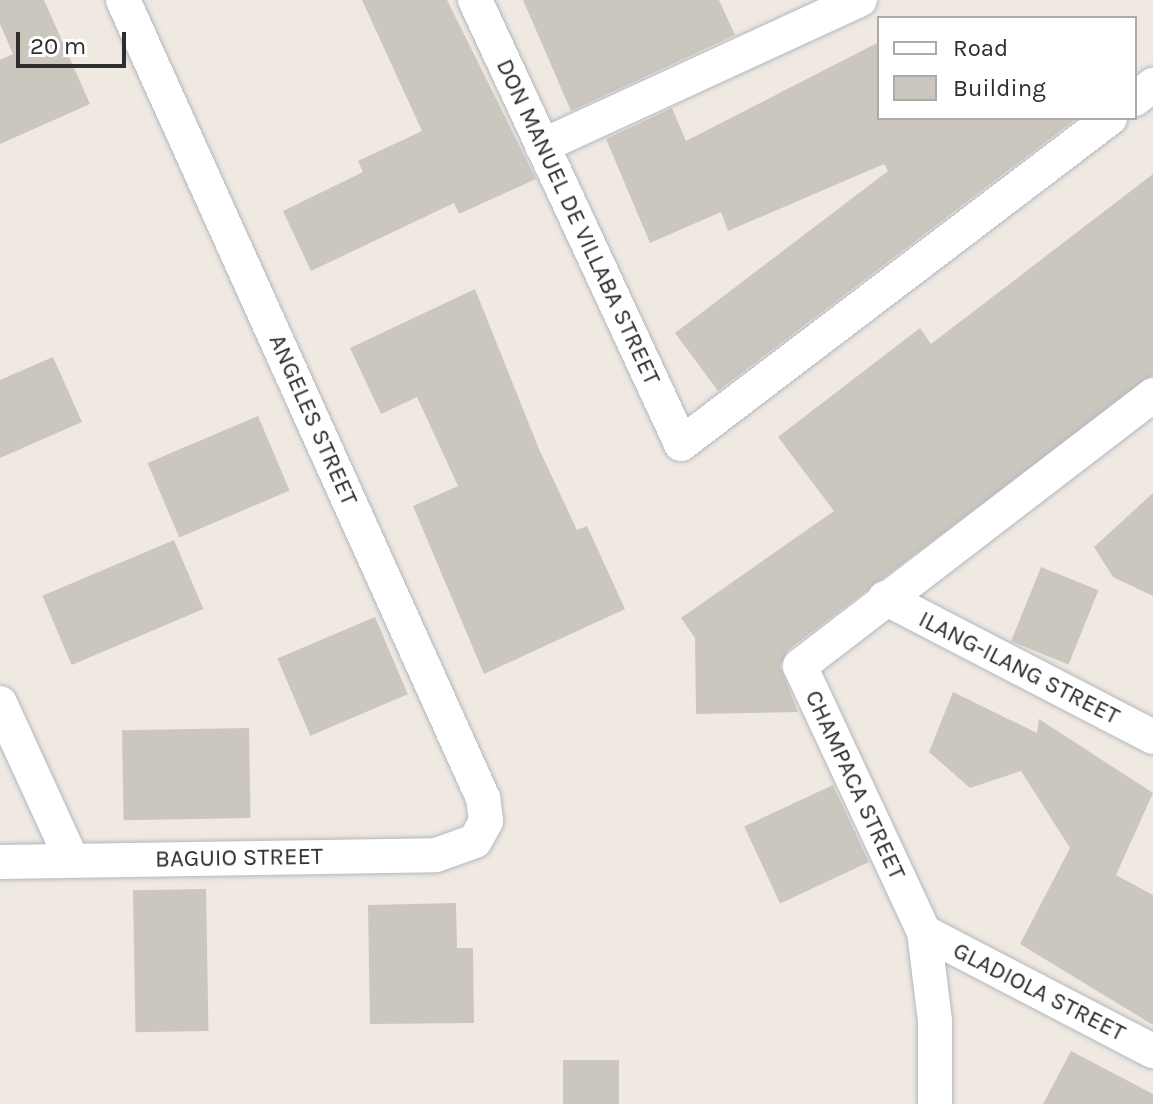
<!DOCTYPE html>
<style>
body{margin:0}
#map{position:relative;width:1153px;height:1104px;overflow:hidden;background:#efe9e1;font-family:Karla,sans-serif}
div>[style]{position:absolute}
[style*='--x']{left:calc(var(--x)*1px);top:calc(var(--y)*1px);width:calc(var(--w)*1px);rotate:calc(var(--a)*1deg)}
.building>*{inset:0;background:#cbc7bf;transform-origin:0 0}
.roads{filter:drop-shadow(0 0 2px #b4b7c1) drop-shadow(0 0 2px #b4b7c1)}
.minor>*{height:34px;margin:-17px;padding:0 17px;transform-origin:17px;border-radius:17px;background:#fff}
span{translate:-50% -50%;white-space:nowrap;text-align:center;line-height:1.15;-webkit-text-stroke:6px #fff;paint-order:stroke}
.street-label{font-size:24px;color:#2e2e2e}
.legend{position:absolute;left:877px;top:16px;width:260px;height:104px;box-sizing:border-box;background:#fff;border:2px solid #ababab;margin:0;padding:10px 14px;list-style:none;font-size:24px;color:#2e2e2e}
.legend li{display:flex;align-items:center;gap:16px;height:40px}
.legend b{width:40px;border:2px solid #ababab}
.scale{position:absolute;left:16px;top:32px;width:110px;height:36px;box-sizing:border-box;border:4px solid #2e2e2e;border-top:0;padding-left:10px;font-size:24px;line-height:28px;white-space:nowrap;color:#2e2e2e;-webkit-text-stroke:6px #fff;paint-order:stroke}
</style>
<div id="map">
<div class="building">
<div style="clip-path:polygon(0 0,44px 0,90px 104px,0 144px,0 60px,13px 54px,0 24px)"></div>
<div style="clip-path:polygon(362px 0,447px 0,536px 179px,459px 214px,454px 203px,311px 271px,283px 211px,363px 172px,358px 161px,422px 131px)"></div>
<div style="clip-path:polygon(523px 0,719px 0,735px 35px,571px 111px)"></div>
<div style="clip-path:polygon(879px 42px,879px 118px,1077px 118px,718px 391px,675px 333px,888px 171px,884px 164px,728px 231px,721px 212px,650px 243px,606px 139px,672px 108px,686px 141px)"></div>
<div style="clip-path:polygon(1153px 174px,1153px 375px,788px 650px,780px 666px,798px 712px,696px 714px,695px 638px,681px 618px,834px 511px,778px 437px,920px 328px,931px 344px)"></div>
<div style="clip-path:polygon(475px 289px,539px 449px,577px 530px,587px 526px,625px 609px,484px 674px,413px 506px,458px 486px,417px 397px,381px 414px,350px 348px)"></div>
<div style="clip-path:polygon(53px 357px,82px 422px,0 458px,0 380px)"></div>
<div style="left:258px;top:416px;width:81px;height:120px;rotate:67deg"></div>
<div style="clip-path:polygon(1153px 493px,1153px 596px,1113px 577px,1094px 547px)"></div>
<div style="left:174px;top:540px;width:75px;height:143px;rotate:67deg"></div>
<div style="left:1041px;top:567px;width:62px;height:80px;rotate:22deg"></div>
<div style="left:375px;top:617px;width:84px;height:106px;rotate:67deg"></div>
<div style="clip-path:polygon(953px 692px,1037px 733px,1039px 719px,1153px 793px,1116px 875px,1153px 895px,1153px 1025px,1020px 944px,1070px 848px,1021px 771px,970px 788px,929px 752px)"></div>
<div style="left:249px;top:728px;width:90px;height:127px;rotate:89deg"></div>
<div style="left:833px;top:785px;width:85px;height:98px;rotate:65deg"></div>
<div style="left:206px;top:889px;width:142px;height:73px;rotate:89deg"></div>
<div style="clip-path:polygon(456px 903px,457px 948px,473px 948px,474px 1023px,370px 1024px,368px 905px)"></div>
<div style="clip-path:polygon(1071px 1051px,1153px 1094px,1153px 1104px,1043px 1104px)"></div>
<div style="left:563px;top:1060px;width:56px;height:44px"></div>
</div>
<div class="roads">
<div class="minor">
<div style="--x:475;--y:0;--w:489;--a:65.1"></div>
<div style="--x:681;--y:444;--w:539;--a:-37.23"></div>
<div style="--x:1135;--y:99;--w:23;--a:-38"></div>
<div style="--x:542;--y:146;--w:350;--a:-24.7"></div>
<div style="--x:885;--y:598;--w:302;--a:27.4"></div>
<div style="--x:0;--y:703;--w:173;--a:65.4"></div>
<div style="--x:0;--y:862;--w:436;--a:-0.9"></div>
<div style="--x:436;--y:855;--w:41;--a:-19.7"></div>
<div style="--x:475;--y:841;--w:23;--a:-61"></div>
<div style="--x:486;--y:821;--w:23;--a:-97"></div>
<div style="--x:483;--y:798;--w:875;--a:-114.28"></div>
<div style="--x:924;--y:932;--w:258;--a:27.5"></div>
<div style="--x:935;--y:1104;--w:83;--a:-90"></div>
<div style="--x:935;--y:1021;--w:90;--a:-97"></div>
<div style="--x:924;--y:932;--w:293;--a:-115"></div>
<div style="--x:800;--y:666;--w:445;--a:-37.5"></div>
</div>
</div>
<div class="street-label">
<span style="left:578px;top:222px;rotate:65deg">DON MANUEL DE VILLABA STREET</span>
<span style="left:313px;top:420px;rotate:66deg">ANGELES STREET</span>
<span style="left:1019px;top:668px;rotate:27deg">ILANG-ILANG STREET</span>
<span style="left:855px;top:785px;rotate:65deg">CHAMPACA STREET</span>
<span style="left:239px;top:858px;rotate:-1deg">BAGUIO STREET</span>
<span style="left:1039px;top:992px;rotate:27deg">GLADIOLA STREET</span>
</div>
<ul class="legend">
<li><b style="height:10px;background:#fff"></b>Road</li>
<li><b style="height:22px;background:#cbc7bf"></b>Building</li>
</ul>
<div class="scale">20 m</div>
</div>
